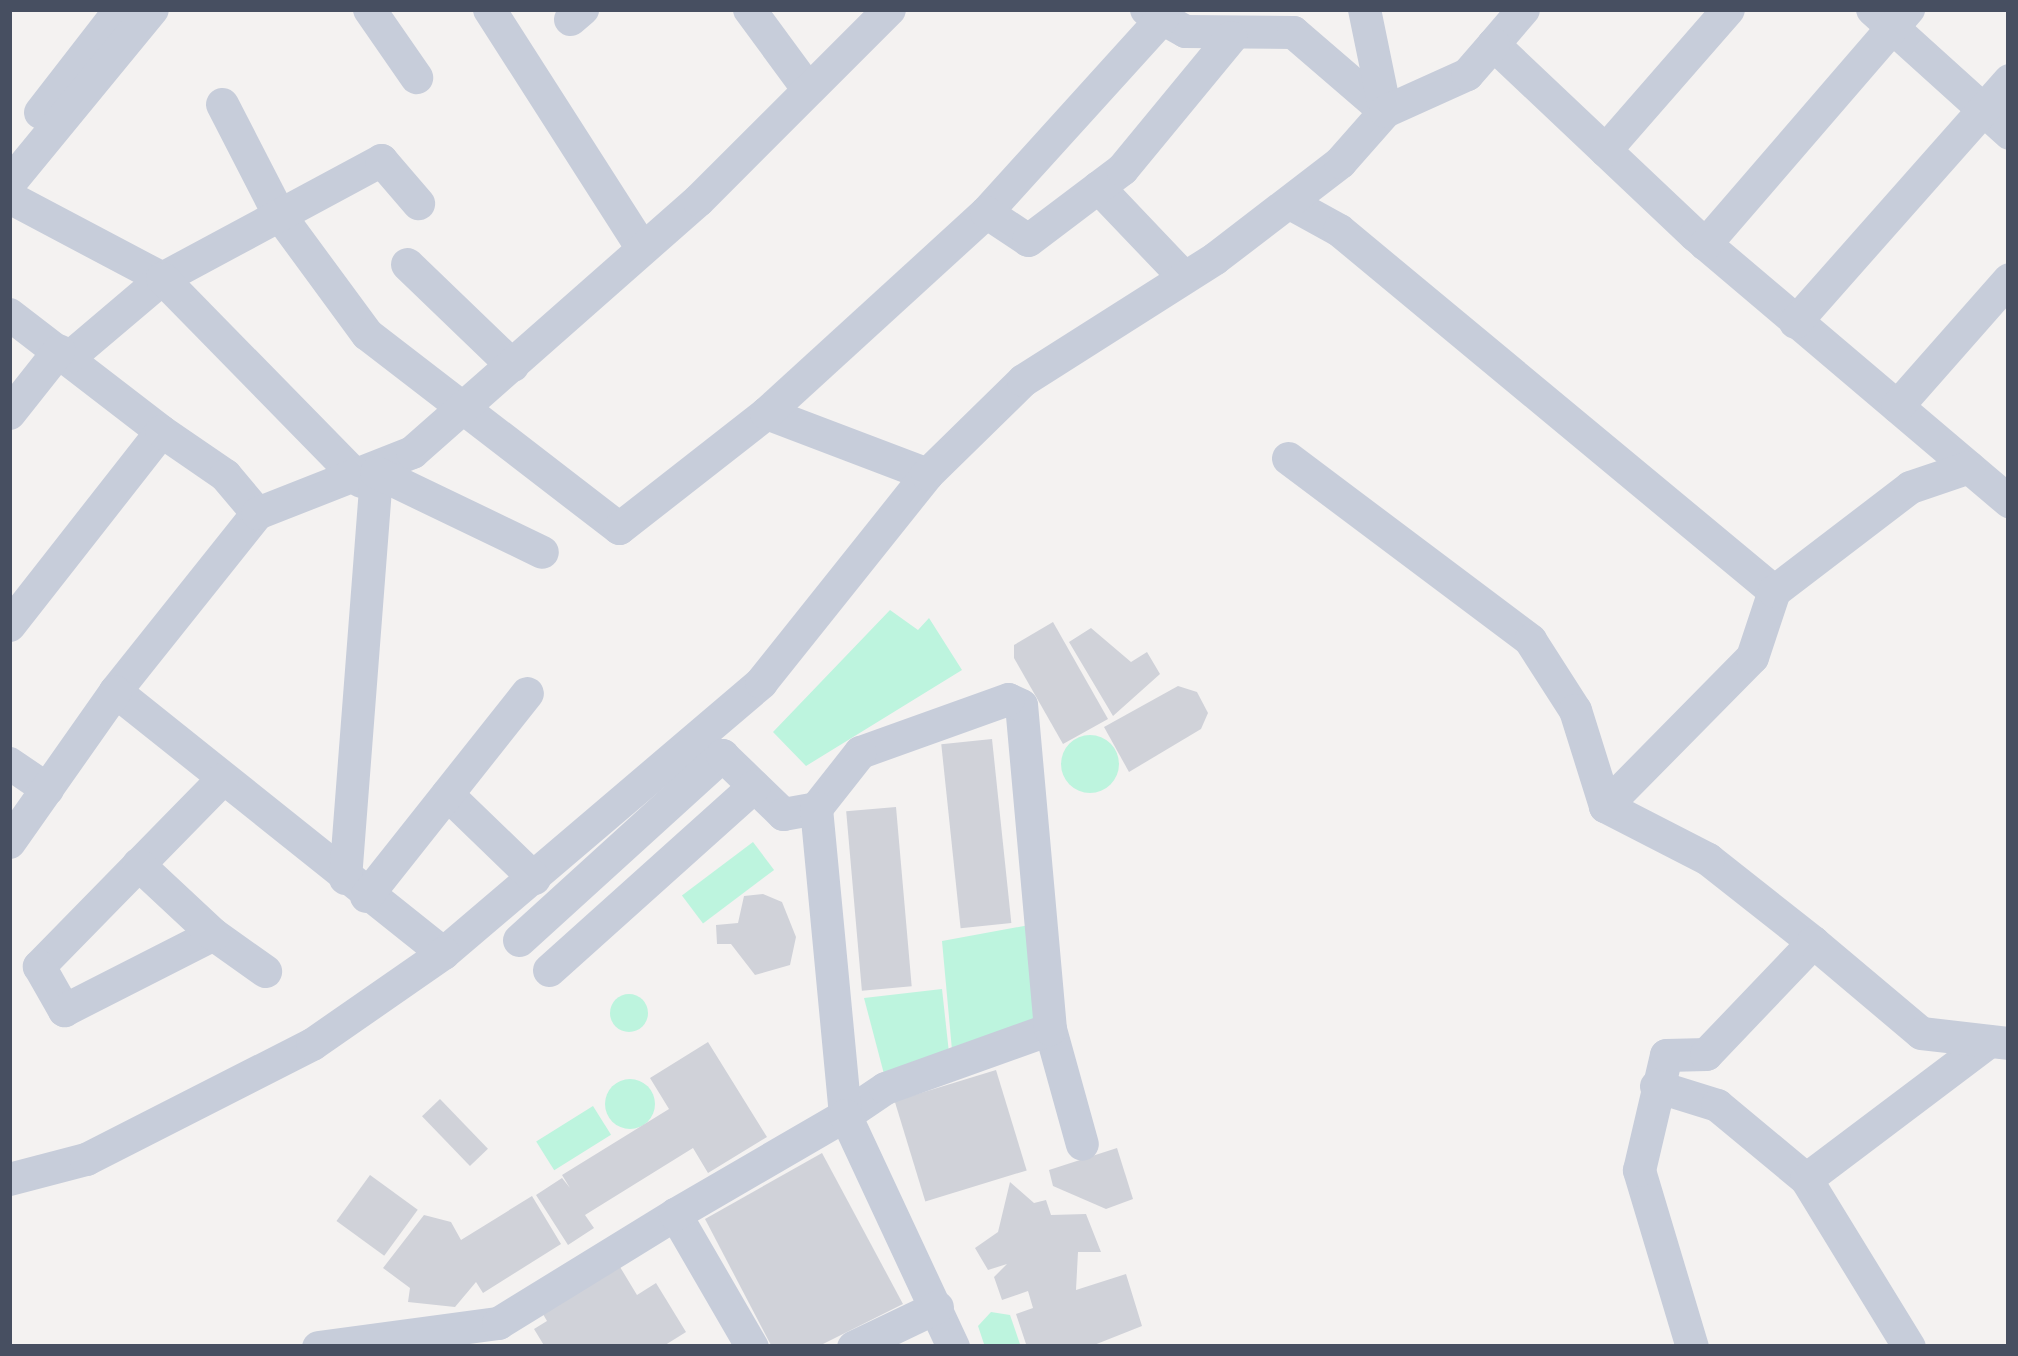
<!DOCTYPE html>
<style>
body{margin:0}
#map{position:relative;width:2018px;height:1356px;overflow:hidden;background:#f4f2f1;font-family:Barlow,sans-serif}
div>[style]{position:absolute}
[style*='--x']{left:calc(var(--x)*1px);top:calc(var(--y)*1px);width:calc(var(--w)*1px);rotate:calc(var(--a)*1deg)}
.green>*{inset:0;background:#bdf4de;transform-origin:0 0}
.round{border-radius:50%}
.building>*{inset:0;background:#d0d2d9;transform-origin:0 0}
.minor>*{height:33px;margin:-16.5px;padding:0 16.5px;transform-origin:16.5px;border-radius:16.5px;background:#c7cdda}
span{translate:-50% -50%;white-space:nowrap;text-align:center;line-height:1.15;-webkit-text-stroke:10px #fff;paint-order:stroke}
.frame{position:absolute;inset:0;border:12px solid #474f61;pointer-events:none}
</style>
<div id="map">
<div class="green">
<div style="clip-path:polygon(890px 610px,918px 630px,929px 618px,962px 670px,806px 766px,773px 732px)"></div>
<div class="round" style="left:1061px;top:735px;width:58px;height:58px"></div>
<div style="left:753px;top:842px;width:35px;height:89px;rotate:53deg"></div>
<div style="clip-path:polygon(1035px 924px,1041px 1025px,952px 1050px,942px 941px)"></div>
<div style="clip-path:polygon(942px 989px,949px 1053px,884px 1074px,864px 998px)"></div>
<div class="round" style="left:610px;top:994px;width:38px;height:38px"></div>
<div class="round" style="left:605px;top:1079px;width:50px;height:50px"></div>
<div style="left:593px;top:1106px;width:34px;height:67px;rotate:58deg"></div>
<div style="clip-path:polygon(991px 1312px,1010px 1315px,1021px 1347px,985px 1347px,978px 1326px)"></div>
</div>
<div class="building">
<div style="clip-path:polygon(1053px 622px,1108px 719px,1063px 744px,1014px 658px,1014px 645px)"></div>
<div style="clip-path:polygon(1091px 628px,1131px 662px,1147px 652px,1160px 674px,1113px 716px,1069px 642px)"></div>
<div style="clip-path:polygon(1178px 686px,1197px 692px,1208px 713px,1201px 729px,1129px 772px,1104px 727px)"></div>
<div style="left:992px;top:739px;width:185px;height:51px;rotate:84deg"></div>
<div style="left:896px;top:807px;width:180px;height:50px;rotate:85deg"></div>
<div style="clip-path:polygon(763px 894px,782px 902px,796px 937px,790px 965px,755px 975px,731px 944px,717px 944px,716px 925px,738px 923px,744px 896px)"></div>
<div style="clip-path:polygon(708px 1042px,767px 1137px,708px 1173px,693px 1148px,585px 1215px,594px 1228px,568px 1245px,536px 1195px,562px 1178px,570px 1188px,562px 1175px,669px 1109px,650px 1078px)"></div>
<div style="left:996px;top:1070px;width:105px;height:106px;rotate:73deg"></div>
<div style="left:440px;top:1099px;width:69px;height:25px;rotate:46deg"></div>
<div style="clip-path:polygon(1117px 1148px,1133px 1199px,1106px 1209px,1053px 1186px,1049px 1170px)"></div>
<div style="clip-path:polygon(822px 1153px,903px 1304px,817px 1347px,772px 1347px,705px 1219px)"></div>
<div style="left:370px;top:1175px;width:59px;height:57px;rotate:36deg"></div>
<div style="clip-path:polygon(1010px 1182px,1034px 1203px,1046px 1200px,1051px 1215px,1086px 1214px,1101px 1252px,1078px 1252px,1076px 1290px,1126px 1274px,1142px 1326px,1089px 1347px,1027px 1347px,1016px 1314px,1033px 1308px,1028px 1291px,1002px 1300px,994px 1277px,1007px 1264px,988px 1270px,975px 1248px,998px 1232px)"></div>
<div style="clip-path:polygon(532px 1196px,561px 1244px,483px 1293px,476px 1282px,455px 1307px,408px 1302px,410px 1288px,383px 1268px,424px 1215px,451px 1222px,461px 1240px)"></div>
<div style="clip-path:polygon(617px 1262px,637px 1295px,656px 1283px,686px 1332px,662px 1347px,545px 1347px,534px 1329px,547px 1321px,540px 1309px)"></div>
</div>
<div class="minor">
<div style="--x:369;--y:9;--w:83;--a:55.3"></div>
<div style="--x:489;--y:9;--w:284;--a:57.4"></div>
<div style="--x:749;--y:9;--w:98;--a:53.7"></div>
<div style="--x:1146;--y:9;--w:45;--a:29.4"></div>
<div style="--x:1185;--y:31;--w:108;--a:0.5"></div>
<div style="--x:1293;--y:32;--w:121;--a:40.7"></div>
<div style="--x:1364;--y:9;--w:104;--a:78.4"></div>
<div style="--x:1523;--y:9;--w:46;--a:130.6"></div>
<div style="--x:1493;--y:44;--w:278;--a:43.4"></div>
<div style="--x:1695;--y:235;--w:412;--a:40.3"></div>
<div style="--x:1872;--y:9;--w:185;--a:42.1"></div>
<div style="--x:570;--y:19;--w:16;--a:-40"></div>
<div style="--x:222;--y:104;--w:123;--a:62.8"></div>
<div style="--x:278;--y:213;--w:150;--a:53.7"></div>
<div style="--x:367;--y:334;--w:318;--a:37.6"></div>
<div style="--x:619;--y:528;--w:187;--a:-38"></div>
<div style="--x:40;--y:112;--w:130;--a:-52.2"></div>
<div style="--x:1605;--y:150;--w:187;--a:-48.9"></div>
<div style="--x:9;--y:183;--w:225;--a:-50.6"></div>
<div style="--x:1098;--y:187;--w:117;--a:46.4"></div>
<div style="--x:9;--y:197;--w:173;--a:27.9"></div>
<div style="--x:162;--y:278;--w:249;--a:-28.3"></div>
<div style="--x:381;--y:160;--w:57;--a:49.3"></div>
<div style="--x:1290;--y:203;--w:56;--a:28.9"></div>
<div style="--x:1339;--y:230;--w:565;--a:39.69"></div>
<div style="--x:986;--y:212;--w:262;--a:-47.8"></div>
<div style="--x:1705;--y:244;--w:311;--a:-49.2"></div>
<div style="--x:407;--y:264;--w:146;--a:43.9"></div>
<div style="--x:9;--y:314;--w:192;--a:37.6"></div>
<div style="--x:1795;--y:322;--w:323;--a:-48.5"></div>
<div style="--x:69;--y:357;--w:122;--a:-40.3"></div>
<div style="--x:162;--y:278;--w:284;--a:45.6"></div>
<div style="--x:1897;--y:406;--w:169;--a:-48.6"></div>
<div style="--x:9;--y:413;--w:80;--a:-51.6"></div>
<div style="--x:1288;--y:458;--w:303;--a:36.9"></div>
<div style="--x:1530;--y:640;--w:83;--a:57.3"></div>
<div style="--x:1575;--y:710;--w:101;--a:72.6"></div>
<div style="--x:927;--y:474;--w:172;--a:-159.2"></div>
<div style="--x:766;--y:413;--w:298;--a:-42.4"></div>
<div style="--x:986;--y:212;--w:50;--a:33.7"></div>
<div style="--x:1028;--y:240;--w:118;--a:-37.1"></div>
<div style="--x:1122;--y:169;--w:171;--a:-50.5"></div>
<div style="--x:257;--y:513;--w:228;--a:128.6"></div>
<div style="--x:115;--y:691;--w:420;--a:38.6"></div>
<div style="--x:443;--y:953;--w:418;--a:-40.4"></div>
<div style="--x:761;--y:682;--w:266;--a:-51.4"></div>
<div style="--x:927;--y:474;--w:134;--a:-44.4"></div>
<div style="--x:1023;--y:380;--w:227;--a:-32.4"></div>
<div style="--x:1215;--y:258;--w:158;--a:-37.5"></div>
<div style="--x:1340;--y:162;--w:68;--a:-48.6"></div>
<div style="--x:1385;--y:111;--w:90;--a:-24.3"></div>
<div style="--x:1467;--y:74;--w:40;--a:-49"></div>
<div style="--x:9;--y:625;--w:246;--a:-51.9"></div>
<div style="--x:161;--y:431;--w:78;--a:34.5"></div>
<div style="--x:225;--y:475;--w:50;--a:49.9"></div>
<div style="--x:257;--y:513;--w:167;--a:-21.5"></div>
<div style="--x:412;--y:452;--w:381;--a:-41.4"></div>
<div style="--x:698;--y:200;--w:270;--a:-45"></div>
<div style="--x:9;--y:763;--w:46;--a:34.4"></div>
<div style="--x:222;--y:779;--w:262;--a:134.4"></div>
<div style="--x:39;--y:966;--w:51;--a:60.4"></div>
<div style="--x:64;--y:1010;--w:167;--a:-27"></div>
<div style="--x:213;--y:934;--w:64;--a:35.4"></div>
<div style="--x:447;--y:794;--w:121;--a:44"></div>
<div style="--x:9;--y:842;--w:184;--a:-54.9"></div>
<div style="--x:138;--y:864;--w:103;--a:43"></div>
<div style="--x:345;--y:878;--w:407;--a:-85.6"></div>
<div style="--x:376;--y:472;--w:184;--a:25.7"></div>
<div style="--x:366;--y:896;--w:259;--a:-51.6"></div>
<div style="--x:519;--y:940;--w:275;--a:-42.3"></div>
<div style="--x:722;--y:755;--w:85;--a:44"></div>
<div style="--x:783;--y:814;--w:34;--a:-10"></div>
<div style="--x:1813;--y:942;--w:134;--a:-141.7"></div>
<div style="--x:1708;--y:859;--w:116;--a:-152.8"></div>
<div style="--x:1605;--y:806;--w:209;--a:-45.4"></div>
<div style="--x:1752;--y:657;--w:70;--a:-71.6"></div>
<div style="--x:1774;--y:591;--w:171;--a:-37.4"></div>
<div style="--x:1910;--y:487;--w:62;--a:-18.7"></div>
<div style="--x:549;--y:970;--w:275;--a:-41.9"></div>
<div style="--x:1050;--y:1029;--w:119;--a:74.5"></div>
<div style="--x:1656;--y:1086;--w:64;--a:17.3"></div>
<div style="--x:1717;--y:1105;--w:116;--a:39.7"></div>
<div style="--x:1806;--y:1179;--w:197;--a:58.5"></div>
<div style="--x:9;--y:1179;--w:80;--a:-14.6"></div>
<div style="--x:86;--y:1159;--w:254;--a:-27"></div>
<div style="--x:312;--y:1044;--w:160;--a:-34.8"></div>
<div style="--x:1806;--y:1179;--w:229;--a:-37"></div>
<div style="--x:318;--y:1347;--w:182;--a:-7.6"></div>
<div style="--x:498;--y:1323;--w:208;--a:-31.6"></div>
<div style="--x:752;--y:1347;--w:154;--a:-120.1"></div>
<div style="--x:675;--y:1214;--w:197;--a:-30.2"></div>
<div style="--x:845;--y:1115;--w:48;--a:-34"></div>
<div style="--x:885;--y:1088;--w:175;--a:-19.7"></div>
<div style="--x:1050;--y:1029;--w:325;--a:-95.1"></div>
<div style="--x:1021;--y:705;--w:14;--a:-155"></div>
<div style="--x:1008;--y:699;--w:157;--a:160.3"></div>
<div style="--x:860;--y:752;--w:71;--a:128.2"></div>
<div style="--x:816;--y:808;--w:308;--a:84.6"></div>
<div style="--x:845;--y:1115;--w:256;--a:65"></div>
<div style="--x:853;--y:1347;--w:93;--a:-25.5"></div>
<div style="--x:1692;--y:1347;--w:185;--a:-106.7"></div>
<div style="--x:1639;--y:1170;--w:118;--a:-76.8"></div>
<div style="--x:1666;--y:1055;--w:40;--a:-1.4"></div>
<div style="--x:1706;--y:1054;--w:155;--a:-46.3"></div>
<div style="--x:1813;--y:942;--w:141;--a:40.1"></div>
<div style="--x:1921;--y:1033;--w:89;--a:6.5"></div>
</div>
<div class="frame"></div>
</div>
